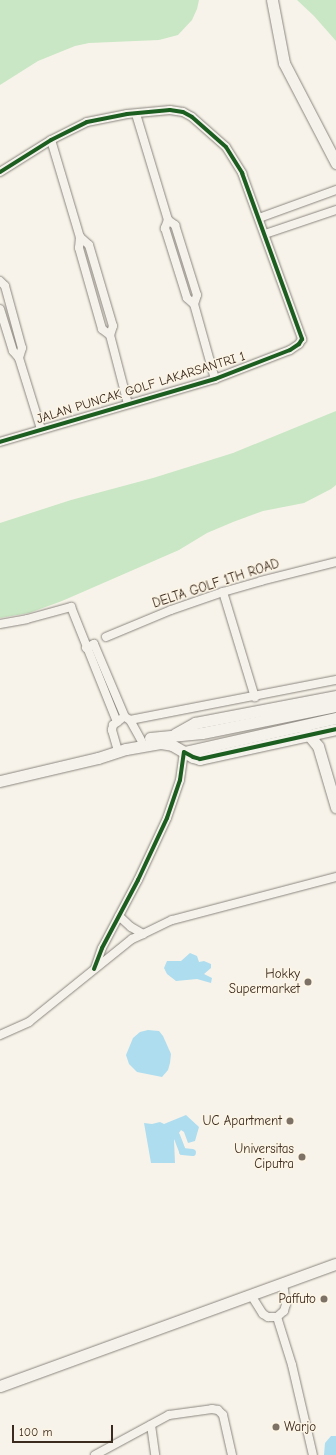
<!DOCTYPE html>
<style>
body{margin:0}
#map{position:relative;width:336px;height:1455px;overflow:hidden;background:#f7f3ea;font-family:"Comic Neue",sans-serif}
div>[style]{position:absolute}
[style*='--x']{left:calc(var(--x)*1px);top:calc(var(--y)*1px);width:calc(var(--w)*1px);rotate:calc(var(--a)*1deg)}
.green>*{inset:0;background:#c9e7c4}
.water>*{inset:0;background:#aeddef}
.canal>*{height:7px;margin:-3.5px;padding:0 3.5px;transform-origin:3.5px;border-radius:3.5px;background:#aeddef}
.roads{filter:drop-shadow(0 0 1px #8b867f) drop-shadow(0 0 1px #8b867f)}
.street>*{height:8px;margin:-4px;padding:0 4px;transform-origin:4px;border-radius:4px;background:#f5f2ec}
.secondary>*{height:11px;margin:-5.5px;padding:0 5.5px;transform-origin:5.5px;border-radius:5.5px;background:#f5f2ec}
.cycleway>*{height:4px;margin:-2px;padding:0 2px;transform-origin:2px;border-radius:2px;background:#1b5e20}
.dots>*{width:11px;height:11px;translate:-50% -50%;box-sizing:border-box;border:2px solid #fcf5e5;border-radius:50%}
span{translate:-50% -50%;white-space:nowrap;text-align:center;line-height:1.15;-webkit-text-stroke:3px #fcf5e5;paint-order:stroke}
.street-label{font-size:13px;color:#3b2a1e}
.poi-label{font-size:13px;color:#3b2a1e}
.right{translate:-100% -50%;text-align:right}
.left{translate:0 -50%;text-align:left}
.scale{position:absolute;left:12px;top:1425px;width:101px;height:18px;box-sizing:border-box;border:2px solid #3b2a1e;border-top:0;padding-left:5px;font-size:12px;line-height:14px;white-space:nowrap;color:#3b2a1e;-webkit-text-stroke:3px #fcf5e5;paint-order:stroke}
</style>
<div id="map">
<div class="green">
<div style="clip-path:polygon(0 0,199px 0,197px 9px,192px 20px,178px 35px,159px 40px,89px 43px,75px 46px,38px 61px,0 85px)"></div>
<div style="clip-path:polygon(297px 0,336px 0,336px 41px,314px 16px)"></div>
<div style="clip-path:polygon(336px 411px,336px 485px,331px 489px,304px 503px,263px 511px,233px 522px,207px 533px,179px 550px,62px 601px,29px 613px,0 618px,0 523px,71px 500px,153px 478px,233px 453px)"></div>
</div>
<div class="water">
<div style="clip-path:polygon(190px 953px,197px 956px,199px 962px,204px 961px,211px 964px,211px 968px,204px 974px,212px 978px,211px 983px,197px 979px,176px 981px,167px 974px,164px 968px,167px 961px,181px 961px)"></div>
<div style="clip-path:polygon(148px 1030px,159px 1031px,163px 1036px,171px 1054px,170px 1063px,168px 1070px,162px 1077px,137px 1072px,129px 1064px,126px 1055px,133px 1038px,140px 1032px)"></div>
<div style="clip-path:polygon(186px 1115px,199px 1127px,195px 1141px,188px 1143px,184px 1132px,181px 1130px,174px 1140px,175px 1163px,151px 1163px,144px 1123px,152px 1124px,160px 1122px,164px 1124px)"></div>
<div style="clip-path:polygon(331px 1436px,336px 1436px,336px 1455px,324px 1455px,325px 1443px)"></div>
</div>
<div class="canal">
<div style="--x:176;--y:1135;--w:17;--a:69"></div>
<div style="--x:182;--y:1151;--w:10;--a:6"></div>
</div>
<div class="roads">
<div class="street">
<div style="--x:136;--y:114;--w:111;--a:73.2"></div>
<div style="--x:168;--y:220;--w:9;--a:111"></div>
<div style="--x:165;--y:228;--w:73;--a:72.6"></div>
<div style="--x:187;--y:298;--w:9;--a:41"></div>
<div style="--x:194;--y:304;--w:78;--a:74.4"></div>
<div style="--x:51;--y:140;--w:101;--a:73.4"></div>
<div style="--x:80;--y:237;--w:11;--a:95"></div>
<div style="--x:79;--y:248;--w:84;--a:74.1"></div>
<div style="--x:102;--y:329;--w:10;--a:37"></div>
<div style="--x:0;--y:172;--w:60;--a:-32.1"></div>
<div style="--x:51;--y:140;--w:40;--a:-26.6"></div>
<div style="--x:87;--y:122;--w:41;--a:-11.3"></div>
<div style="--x:127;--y:114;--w:43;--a:-5.3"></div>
<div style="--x:170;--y:110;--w:13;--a:9"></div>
<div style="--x:183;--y:112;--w:10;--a:29"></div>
<div style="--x:192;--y:117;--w:45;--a:41.4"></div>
<div style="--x:226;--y:147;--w:31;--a:58"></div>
<div style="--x:242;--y:173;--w:177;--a:70.1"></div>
<div style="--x:302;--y:339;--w:6;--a:121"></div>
<div style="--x:299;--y:344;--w:11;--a:146"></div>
<div style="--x:290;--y:350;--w:80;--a:158.9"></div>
<div style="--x:215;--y:379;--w:224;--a:163.7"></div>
<div style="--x:259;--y:218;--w:82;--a:-20"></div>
<div style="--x:168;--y:220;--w:9;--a:36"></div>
<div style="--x:175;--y:225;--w:73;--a:72.6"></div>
<div style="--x:197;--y:295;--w:9;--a:108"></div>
<div style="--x:265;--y:234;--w:75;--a:-18.7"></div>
<div style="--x:80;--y:237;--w:12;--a:42"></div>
<div style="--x:89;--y:245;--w:84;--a:73.5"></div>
<div style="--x:113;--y:326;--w:9;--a:108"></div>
<div style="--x:110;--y:335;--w:71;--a:75.4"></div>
<div style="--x:0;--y:281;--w:7;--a:45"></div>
<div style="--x:5;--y:286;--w:64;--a:74.7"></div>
<div style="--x:22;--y:348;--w:10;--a:107"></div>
<div style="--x:0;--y:309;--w:44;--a:72.8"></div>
<div style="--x:13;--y:351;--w:9;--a:49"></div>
<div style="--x:19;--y:358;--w:74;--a:72.8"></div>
<div style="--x:223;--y:592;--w:110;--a:73.1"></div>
<div style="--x:0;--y:624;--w:27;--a:-10"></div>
<div style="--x:27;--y:619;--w:46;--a:-15.3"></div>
<div style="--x:71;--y:607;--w:124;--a:68.2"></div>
<div style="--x:106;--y:637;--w:70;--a:-22.6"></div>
<div style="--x:171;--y:610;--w:55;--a:-19.1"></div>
<div style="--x:223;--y:592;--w:40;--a:-16"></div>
<div style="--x:261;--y:581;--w:77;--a:-14.2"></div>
<div style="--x:86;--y:648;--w:9;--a:-27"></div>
<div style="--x:94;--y:644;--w:79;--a:67"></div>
<div style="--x:125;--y:717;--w:6;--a:31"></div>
<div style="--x:130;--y:720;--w:23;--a:61"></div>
<div style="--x:130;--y:720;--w:210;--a:-11"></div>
<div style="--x:118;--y:751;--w:22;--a:-106"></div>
<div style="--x:112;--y:730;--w:5;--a:-79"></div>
<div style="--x:113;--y:725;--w:10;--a:-37"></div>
<div style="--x:119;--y:916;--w:16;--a:43"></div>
<div style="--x:131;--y:927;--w:14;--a:30"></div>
<div style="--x:95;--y:968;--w:21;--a:-71"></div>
<div style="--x:102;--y:948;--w:77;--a:-62.1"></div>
<div style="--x:138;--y:880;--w:68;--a:-64.9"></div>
<div style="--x:167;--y:818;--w:40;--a:-71.1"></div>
<div style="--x:180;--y:780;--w:28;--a:-82"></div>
<div style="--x:0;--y:1035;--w:32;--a:-24"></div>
<div style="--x:29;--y:1022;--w:132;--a:-38.9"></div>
<div style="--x:132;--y:939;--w:12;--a:-24"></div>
<div style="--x:143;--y:934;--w:32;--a:-26"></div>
<div style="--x:172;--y:920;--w:170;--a:-14.7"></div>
<div style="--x:251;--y:1295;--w:22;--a:58"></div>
<div style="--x:263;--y:1314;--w:6;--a:31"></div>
<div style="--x:268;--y:1317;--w:9;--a:0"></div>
<div style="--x:277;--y:1317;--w:9;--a:-41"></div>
<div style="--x:284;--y:1311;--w:7;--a:-74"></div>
<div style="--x:286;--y:1304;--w:21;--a:-98"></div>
<div style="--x:277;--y:1317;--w:50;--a:72.6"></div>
<div style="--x:292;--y:1365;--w:92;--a:76.9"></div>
<div style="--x:151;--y:1425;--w:30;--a:82"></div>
<div style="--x:95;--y:1455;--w:84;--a:-28.4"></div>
<div style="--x:169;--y:1415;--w:43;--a:-7.9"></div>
<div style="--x:212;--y:1409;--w:6;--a:9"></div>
<div style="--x:218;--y:1410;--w:7;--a:45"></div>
<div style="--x:223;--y:1415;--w:41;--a:77.3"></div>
</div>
<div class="secondary">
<div style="--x:272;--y:0;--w:64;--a:79.2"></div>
<div style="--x:284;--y:63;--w:113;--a:62.5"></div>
<div style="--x:304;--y:729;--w:22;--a:51"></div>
<div style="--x:318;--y:746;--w:64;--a:73.6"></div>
<div style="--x:175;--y:734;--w:23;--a:-29"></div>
<div style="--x:195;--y:723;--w:144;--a:-10.8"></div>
<div style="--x:150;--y:738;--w:52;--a:-5.5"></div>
<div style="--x:202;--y:733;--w:137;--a:-11.4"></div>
<div style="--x:184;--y:752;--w:10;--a:29"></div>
<div style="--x:193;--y:757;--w:7;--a:16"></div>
<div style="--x:200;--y:759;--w:139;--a:-12.4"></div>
<div style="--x:0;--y:781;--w:101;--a:-13.2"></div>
<div style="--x:98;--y:758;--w:29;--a:-18"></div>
<div style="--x:126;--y:749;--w:36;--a:-10"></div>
<div style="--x:161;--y:743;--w:11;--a:10"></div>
<div style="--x:172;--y:745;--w:14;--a:30"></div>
<div style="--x:184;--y:752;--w:156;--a:-12.6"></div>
<div style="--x:0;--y:1386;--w:357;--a:-20"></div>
</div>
</div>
<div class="cycleway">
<div style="--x:0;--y:172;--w:60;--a:-32.1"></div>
<div style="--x:51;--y:140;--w:40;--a:-26.6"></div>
<div style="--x:87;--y:122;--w:41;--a:-11.3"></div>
<div style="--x:127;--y:114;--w:43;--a:-5.3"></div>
<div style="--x:170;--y:110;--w:13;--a:9"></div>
<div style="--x:183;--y:112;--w:10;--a:29"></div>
<div style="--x:192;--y:117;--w:45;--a:41.4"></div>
<div style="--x:226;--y:147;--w:31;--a:58"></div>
<div style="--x:242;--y:173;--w:177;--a:70.1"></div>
<div style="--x:302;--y:339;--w:6;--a:121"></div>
<div style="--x:299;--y:344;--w:11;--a:146"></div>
<div style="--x:290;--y:350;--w:80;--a:158.9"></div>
<div style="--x:215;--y:379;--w:224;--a:163.7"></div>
<div style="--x:94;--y:969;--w:22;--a:-69"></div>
<div style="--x:102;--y:948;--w:77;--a:-62.1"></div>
<div style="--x:138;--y:880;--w:68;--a:-64.9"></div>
<div style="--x:167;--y:818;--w:40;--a:-71.1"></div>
<div style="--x:180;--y:780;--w:28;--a:-82"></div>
<div style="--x:184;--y:752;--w:10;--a:29"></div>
<div style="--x:193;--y:757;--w:7;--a:16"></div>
<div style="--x:200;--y:759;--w:139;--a:-12.4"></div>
</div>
<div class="dots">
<div style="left:308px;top:982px;background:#7d7065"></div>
<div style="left:290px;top:1121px;background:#7d7065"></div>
<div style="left:302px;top:1157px;background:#7d7065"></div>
<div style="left:324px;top:1299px;background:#7d7065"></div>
<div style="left:276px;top:1427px;background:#7d7065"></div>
</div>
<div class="street-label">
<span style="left:141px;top:388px;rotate:-17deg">JALAN PUNCAK GOLF LAKARSANTRI 1</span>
<span style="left:216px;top:584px;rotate:-18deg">DELTA GOLF 1TH ROAD</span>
</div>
<div class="poi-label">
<span class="right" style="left:300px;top:982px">Hokky<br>Supermarket</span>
<span class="right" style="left:282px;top:1121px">UC Apartment</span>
<span class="right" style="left:294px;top:1157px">Universitas<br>Ciputra</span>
<span class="right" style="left:316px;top:1299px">Paffuto</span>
<span class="left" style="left:284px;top:1427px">Warjo</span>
</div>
<div class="scale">100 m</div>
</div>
